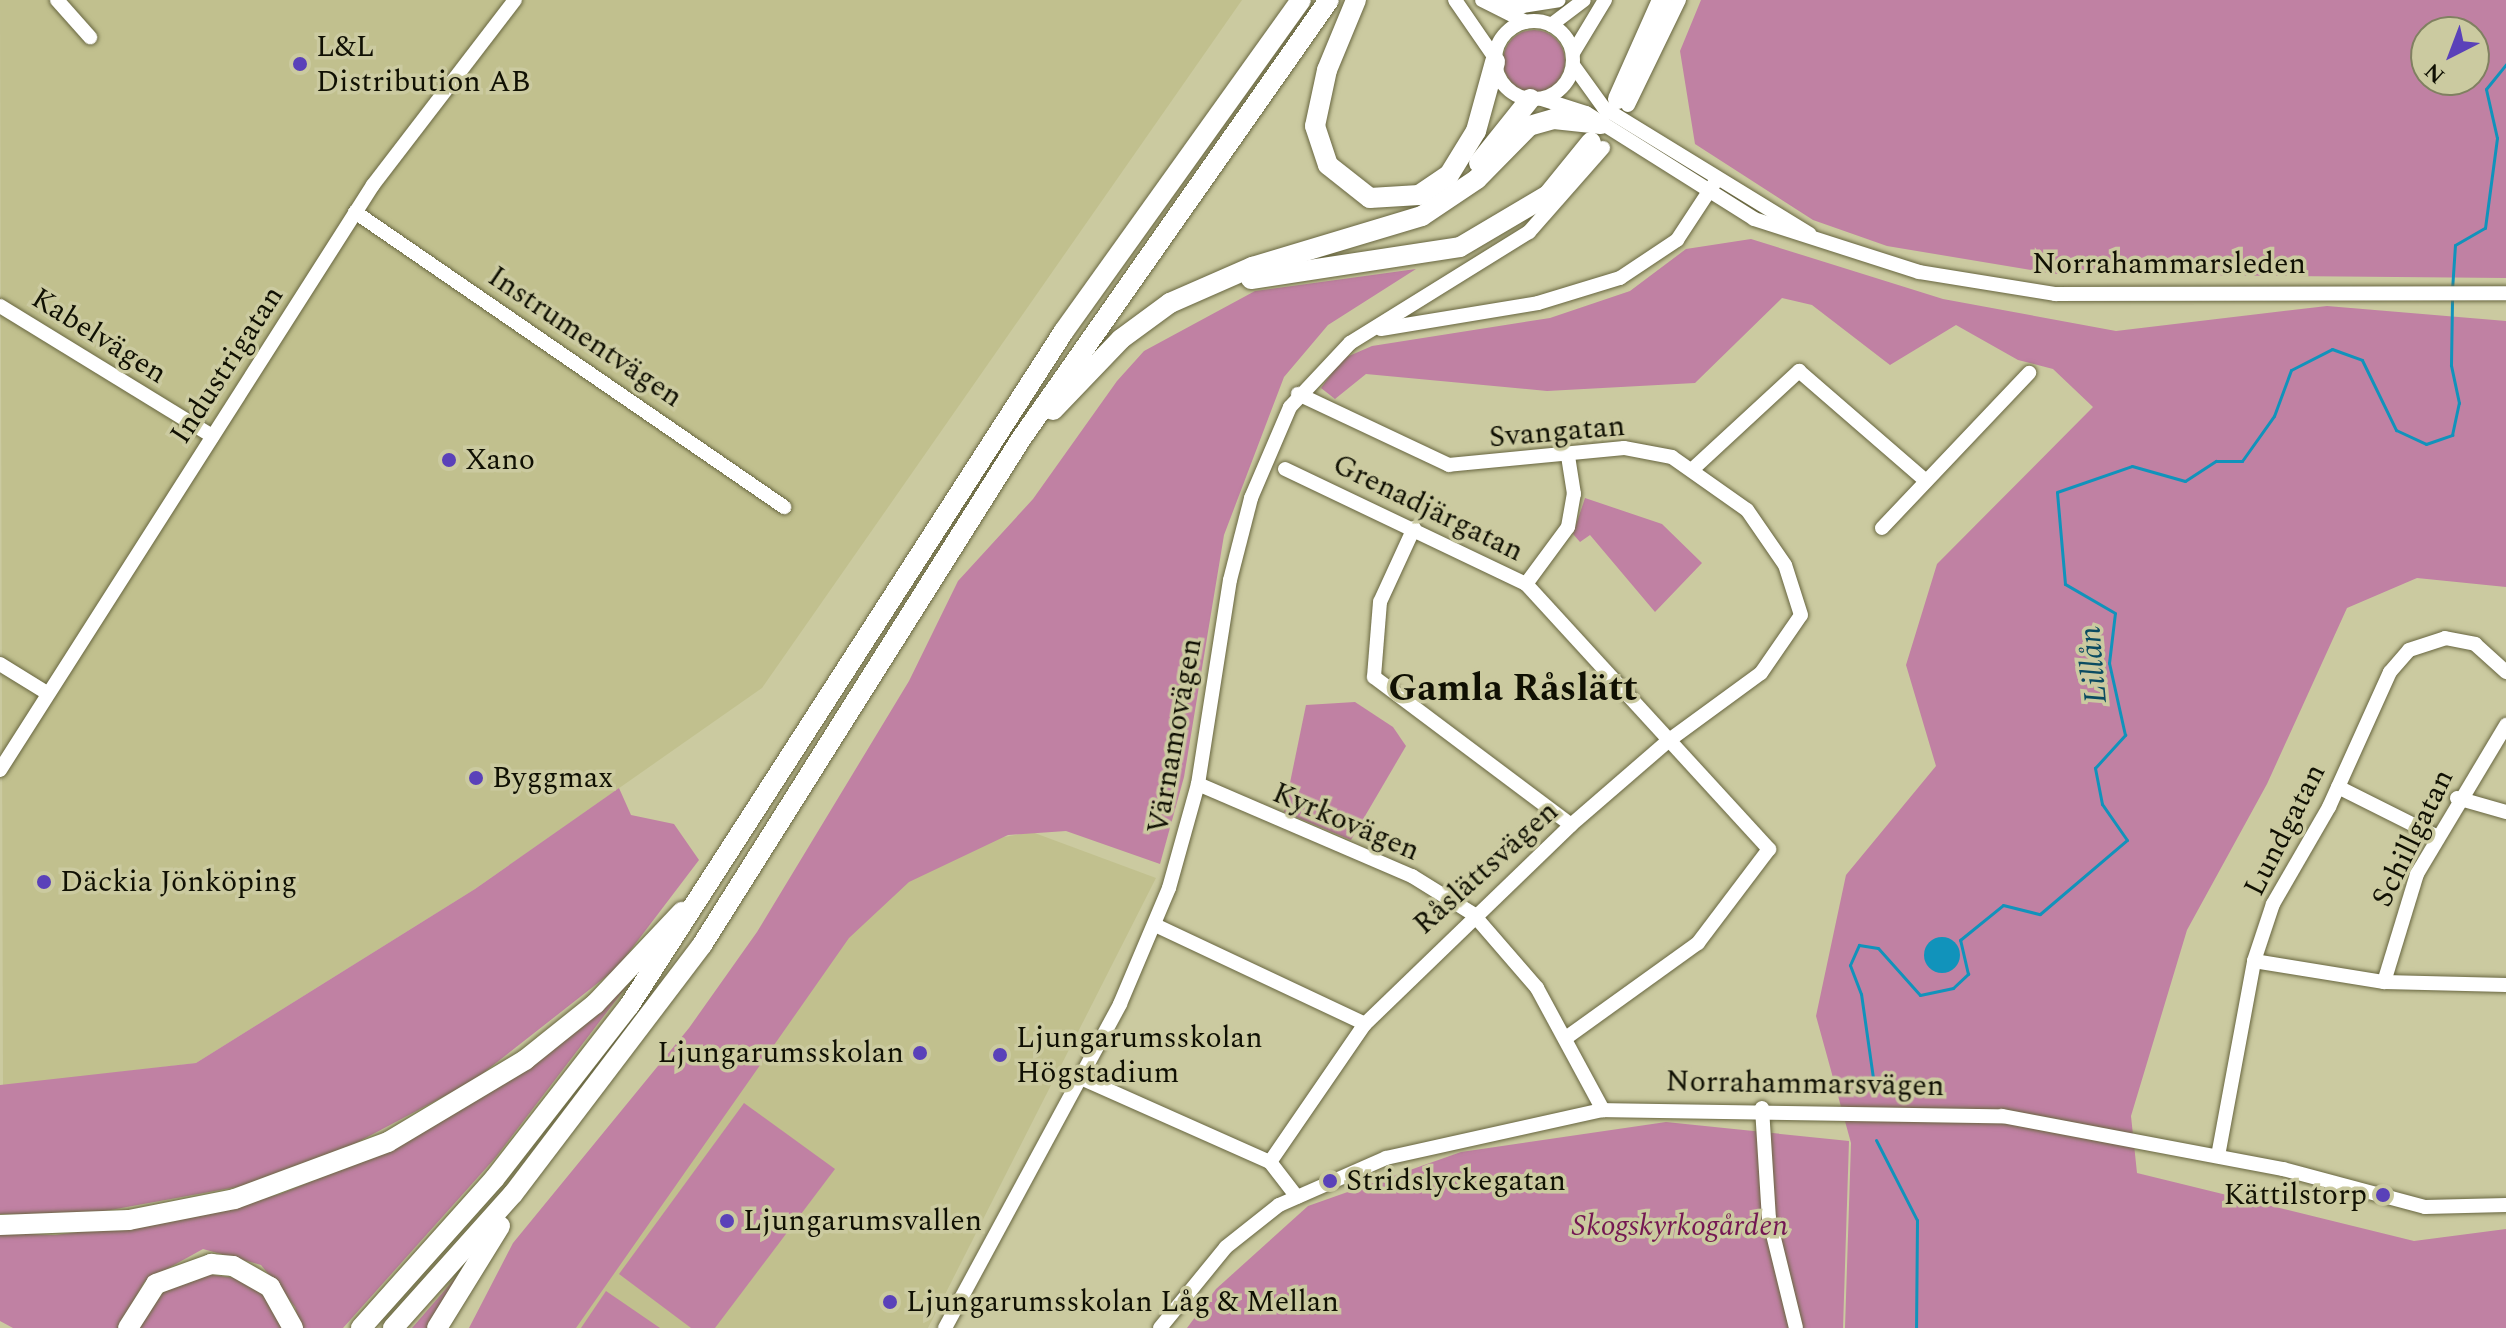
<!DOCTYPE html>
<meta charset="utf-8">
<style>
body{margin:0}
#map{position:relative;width:2506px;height:1328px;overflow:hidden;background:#cbcaa0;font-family:Spectral,serif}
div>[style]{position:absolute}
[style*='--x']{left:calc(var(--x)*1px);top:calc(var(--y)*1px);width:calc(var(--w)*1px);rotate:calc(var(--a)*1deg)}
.built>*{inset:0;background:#c1c08e}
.green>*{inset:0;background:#c081a3}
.round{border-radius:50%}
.water>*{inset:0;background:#1193bb}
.stream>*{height:3px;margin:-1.5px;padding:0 1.5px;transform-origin:1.5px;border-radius:1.5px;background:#1193bb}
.roads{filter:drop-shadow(0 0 2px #686640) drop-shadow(0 0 2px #686640)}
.minor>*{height:14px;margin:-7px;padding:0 7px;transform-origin:7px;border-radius:7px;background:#fff}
.minor>.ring{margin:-7px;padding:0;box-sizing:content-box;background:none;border:14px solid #fff;border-radius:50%}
.highway>*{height:20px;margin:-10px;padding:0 10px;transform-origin:10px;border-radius:10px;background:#fff}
.dots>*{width:22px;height:22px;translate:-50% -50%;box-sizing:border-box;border:4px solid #cbcaa0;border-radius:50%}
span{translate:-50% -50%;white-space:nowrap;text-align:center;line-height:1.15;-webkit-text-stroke:7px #cbcaa0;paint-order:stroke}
.poi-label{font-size:30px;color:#101003}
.left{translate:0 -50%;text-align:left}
.right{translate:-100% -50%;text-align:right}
.street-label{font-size:30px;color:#101003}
.park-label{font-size:30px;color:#741752;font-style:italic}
.water-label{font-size:32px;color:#0a4b61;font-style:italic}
.district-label{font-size:38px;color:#101003;font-weight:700}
.north{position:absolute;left:2410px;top:16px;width:80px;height:80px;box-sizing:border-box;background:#cbcaa0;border:2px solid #808061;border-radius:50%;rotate:222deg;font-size:22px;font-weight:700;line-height:32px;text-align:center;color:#101003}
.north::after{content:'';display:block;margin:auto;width:28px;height:36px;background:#5a41b9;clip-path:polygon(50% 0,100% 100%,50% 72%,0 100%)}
</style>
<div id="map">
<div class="built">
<div style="clip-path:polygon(0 0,1242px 0,762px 688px,475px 889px,196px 1063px,3px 1086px)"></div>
<div style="clip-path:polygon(1032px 832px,1156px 878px,928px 1328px,575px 1328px,848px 937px,907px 882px,988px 840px)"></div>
</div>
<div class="green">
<div style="clip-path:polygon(evenodd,1701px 0,2506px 0,2506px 278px,2055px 274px,1887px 246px,1813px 220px,1695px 144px,1680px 51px,1701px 0,2426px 32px,2474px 32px,2474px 80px,2426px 80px,2426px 32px)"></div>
<div class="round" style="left:1503px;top:30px;width:62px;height:62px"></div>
<div style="clip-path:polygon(1751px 239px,1943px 299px,2116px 331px,2327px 306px,2506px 321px,2506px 587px,2417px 578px,2347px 608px,2267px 784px,2187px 930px,2131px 1116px,2137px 1173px,2414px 1241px,2506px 1229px,2506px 1328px,1845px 1328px,1851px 1143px,1816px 1016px,1846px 875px,1936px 766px,1906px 665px,1937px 564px,2093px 407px,2053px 369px,2018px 360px,1956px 325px,1890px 365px,1812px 305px,1782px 298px,1695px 383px,1547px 391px,1366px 374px,1335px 399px,1321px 388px,1342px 359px,1372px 346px,1550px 318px,1630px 291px,1686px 249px)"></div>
<div style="clip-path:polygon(1416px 269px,1328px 325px,1284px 377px,1224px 535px,1184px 777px,1160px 864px,1066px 831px,1008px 835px,909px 882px,849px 938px,576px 1328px,469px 1328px,513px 1243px,689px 1028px,757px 932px,909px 681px,958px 581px,1033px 499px,1117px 381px,1144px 351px,1255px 291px)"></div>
<div style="clip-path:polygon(1585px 498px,1662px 524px,1702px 563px,1655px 612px,1590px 535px,1580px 542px,1573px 534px)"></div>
<div style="clip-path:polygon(1355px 702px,1393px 727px,1406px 746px,1351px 840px,1284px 812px,1306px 705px)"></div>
<div style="clip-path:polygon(619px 788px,631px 815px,674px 824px,699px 860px,617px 968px,473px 1081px,341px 1151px,264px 1182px,83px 1215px,0 1214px,0 1085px,196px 1063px,475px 889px)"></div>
<div style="clip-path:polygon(636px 974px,496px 1157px,343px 1328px,301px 1328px,295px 1307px,261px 1265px,203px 1249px,145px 1281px,118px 1328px,13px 1328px,0 1321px,0 1233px,55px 1235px,186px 1218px,280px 1194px,377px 1155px,494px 1090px,584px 1025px)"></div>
<div style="clip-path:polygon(744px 1103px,835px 1169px,715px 1328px,691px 1328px,619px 1274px)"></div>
<div style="clip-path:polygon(1666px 1122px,1849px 1141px,1843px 1328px,1187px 1328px,1216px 1289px,1308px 1206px,1461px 1152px)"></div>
<div style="clip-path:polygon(205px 1274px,243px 1279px,274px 1303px,284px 1328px,138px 1328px,164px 1291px)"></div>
<div style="clip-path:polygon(458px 1275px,432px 1328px,412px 1328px)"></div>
<div style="clip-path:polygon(606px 1291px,660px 1328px,581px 1328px)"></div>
</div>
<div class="water">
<div class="round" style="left:1924px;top:937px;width:36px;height:36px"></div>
</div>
<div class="stream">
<div style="--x:2452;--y:290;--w:45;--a:-86.2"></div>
<div style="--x:2455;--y:245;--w:34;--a:-30"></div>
<div style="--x:2485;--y:228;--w:91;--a:-82.4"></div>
<div style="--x:2497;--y:138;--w:50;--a:-102.7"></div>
<div style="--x:2486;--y:89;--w:32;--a:-51"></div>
<div style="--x:1875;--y:1092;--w:99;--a:-98.1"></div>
<div style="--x:1861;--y:994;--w:31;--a:-111"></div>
<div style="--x:1850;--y:965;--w:22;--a:-66"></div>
<div style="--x:1859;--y:945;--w:19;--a:9"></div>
<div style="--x:1878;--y:948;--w:63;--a:48.2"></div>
<div style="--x:1920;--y:995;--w:34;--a:-12"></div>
<div style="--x:1953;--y:988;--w:21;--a:-43"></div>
<div style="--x:1968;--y:974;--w:35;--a:-103"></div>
<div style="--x:1960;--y:940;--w:55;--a:-39.1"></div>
<div style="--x:2003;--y:905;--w:38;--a:14"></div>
<div style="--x:2040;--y:914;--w:114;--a:-40.4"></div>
<div style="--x:2127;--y:840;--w:44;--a:-124.8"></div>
<div style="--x:2102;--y:804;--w:37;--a:-101"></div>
<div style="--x:2095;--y:768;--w:45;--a:-47.7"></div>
<div style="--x:2125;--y:735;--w:74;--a:-102.5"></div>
<div style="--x:2109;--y:663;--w:50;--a:-83.2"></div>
<div style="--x:2115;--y:613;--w:58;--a:-149.9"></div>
<div style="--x:2065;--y:584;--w:92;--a:-95"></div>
<div style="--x:2057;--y:492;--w:79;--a:-19.1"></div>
<div style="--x:2132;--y:466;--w:55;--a:15.8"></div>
<div style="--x:2185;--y:481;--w:37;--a:-33"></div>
<div style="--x:2216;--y:461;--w:26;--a:0"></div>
<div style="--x:2242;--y:461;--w:55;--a:-54.6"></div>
<div style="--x:2274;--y:416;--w:49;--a:-69.7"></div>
<div style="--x:2291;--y:370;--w:46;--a:-27.1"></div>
<div style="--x:2332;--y:349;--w:32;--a:20"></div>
<div style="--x:2362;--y:360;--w:78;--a:64.1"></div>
<div style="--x:2396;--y:430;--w:33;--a:25"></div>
<div style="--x:2426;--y:444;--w:28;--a:-19"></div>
<div style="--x:2452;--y:435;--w:33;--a:-78"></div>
<div style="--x:2459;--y:403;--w:39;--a:-102"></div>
<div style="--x:2451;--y:365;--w:67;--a:-89.1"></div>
<div style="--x:1876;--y:1140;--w:90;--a:62.9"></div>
<div style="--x:1917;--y:1220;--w:108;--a:90.5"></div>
</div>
<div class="roads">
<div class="minor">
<div style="--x:57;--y:0;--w:50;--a:48.3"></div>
<div style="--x:1455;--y:0;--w:70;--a:55.4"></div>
<div style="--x:1482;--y:0;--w:49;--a:26.6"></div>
<div style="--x:1495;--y:0;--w:28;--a:13"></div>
<div style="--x:1522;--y:6;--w:37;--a:-9"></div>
<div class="ring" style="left:1495px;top:21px;width:64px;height:64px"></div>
<div style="--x:1551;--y:25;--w:41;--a:-37.1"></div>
<div style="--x:1573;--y:53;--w:62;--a:-58.9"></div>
<div style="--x:1573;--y:65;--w:53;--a:54.2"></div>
<div style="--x:1604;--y:108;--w:241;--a:31.5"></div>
<div style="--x:1542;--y:99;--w:46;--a:17.7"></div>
<div style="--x:1586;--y:113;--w:199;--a:32.2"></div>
<div style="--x:1754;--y:219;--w:173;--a:17.8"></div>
<div style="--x:1919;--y:272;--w:138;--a:9.2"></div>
<div style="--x:2055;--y:294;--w:451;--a:-0.1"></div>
<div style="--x:1628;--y:105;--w:117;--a:-64.1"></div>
<div style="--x:355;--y:212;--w:521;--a:34.51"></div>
<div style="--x:0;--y:306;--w:249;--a:31.5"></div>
<div style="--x:1381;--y:329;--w:159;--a:-9.4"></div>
<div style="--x:1538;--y:303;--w:86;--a:-17"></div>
<div style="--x:1620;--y:278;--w:69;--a:-33.7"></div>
<div style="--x:1677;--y:240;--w:73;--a:-56.7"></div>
<div style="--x:1695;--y:467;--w:142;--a:-42.7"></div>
<div style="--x:1799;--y:371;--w:168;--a:40.9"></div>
<div style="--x:1285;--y:469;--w:267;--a:25.5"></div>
<div style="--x:1526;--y:584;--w:360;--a:47.5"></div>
<div style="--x:1769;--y:849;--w:118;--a:127.1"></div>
<div style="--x:1698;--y:943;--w:163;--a:144.3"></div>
<div style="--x:1414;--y:528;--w:81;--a:114.7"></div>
<div style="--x:1380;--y:602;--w:75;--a:94.6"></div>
<div style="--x:1374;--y:677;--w:246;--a:36.9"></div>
<div style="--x:1882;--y:528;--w:214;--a:-46.5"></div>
<div style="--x:1526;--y:584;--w:71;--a:-53.6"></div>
<div style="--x:1568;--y:527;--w:34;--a:-80"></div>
<div style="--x:1574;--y:494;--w:38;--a:-99"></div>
<div style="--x:0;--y:664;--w:55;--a:31.7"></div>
<div style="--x:0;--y:770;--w:694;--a:-57.48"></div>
<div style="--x:373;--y:185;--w:233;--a:-52.5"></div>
<div style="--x:1198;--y:784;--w:233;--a:23.3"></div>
<div style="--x:1412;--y:876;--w:72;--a:31.9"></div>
<div style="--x:1473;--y:914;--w:98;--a:49.1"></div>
<div style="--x:1537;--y:988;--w:139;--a:61.6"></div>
<div style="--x:2338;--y:787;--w:110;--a:26.6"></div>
<div style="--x:2457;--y:798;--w:51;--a:15.9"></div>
<div style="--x:1155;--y:925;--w:232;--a:25.2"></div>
<div style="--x:2254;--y:961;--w:132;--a:9.2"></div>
<div style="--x:2384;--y:982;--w:122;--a:1.4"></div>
<div style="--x:2384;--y:982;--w:113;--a:-73"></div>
<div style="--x:2417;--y:874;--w:174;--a:-59.1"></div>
<div style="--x:1081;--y:1078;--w:207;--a:24"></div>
<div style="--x:1762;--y:1108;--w:110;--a:86.4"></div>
<div style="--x:1769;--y:1218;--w:113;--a:76.2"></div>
<div style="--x:2218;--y:1156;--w:198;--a:-79.5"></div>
<div style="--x:2254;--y:961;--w:60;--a:-71.6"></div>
<div style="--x:2273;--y:904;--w:112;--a:-60"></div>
<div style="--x:2329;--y:807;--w:148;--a:-65.7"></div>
<div style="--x:2390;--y:672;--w:29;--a:-49"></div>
<div style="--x:2409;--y:650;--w:38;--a:-18"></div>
<div style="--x:2445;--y:638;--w:31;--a:11"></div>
<div style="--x:2475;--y:644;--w:42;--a:42.1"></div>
<div style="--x:1297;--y:1197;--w:44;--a:-127.6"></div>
<div style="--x:1270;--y:1162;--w:168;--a:-55.5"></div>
<div style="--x:1365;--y:1024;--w:286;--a:-44"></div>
<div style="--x:1571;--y:825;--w:128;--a:-40.9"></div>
<div style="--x:1668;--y:741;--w:115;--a:-36.2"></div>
<div style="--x:1761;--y:673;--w:70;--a:-55.4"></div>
<div style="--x:1801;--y:615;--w:52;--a:-107.7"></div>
<div style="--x:1785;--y:565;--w:67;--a:-124.6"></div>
<div style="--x:1747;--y:510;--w:92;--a:-144.8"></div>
<div style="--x:1672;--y:457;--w:49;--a:-169.4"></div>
<div style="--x:1624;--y:448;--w:176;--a:174.5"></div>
<div style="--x:1449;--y:465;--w:167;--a:-154.8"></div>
<div style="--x:945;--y:1328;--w:368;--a:-61.6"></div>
<div style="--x:1120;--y:1004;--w:126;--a:-67.1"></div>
<div style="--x:1169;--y:888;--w:108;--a:-74.4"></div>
<div style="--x:1198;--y:784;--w:206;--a:-81.1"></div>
<div style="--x:1230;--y:580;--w:85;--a:-75.6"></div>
<div style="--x:1251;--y:498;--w:99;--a:-66.8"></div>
<div style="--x:1290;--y:407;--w:88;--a:-46.8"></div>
<div style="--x:1350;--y:343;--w:211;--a:-31.8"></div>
<div style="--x:1529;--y:232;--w:112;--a:-48.6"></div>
<div style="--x:1160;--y:1328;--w:104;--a:-50.8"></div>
<div style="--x:1226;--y:1247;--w:68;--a:-38.4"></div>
<div style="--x:1279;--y:1205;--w:117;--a:-23.7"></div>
<div style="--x:1386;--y:1158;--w:222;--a:-12.5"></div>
<div style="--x:1603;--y:1110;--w:399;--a:0.9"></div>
<div style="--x:2002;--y:1116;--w:286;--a:10.7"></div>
<div style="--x:2283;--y:1169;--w:147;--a:15"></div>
<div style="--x:2425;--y:1207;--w:81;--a:-1.4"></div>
</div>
<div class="highway">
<div style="--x:1356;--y:0;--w:76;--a:112.5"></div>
<div style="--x:1327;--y:70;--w:57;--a:102.1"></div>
<div style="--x:1315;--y:126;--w:41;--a:71.6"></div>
<div style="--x:1328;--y:165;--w:53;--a:38.2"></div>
<div style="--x:1370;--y:198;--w:49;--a:-3.5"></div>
<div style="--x:1419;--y:195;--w:36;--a:-34"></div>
<div style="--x:1449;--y:175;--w:52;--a:-58.5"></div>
<div style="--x:1476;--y:131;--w:72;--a:-74.6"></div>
<div style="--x:1618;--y:99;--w:108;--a:-66"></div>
<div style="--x:1479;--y:163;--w:82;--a:-51.4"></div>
<div style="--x:1251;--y:279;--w:211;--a:-8.7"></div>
<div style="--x:1460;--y:247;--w:102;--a:-30.6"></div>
<div style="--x:1548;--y:195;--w:68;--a:-50.9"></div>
<div style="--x:1053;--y:410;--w:98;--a:-46.2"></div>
<div style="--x:1121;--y:339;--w:61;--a:-36.3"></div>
<div style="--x:1170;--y:303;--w:90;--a:-23.7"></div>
<div style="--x:1252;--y:267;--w:177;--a:-16.7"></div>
<div style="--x:1422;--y:216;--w:66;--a:-33.9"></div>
<div style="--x:1477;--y:179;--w:74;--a:-45.5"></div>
<div style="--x:1529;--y:126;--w:26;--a:-16"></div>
<div style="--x:1554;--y:119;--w:47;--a:6.1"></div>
<div style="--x:0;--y:1225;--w:129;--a:-2.2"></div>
<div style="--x:129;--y:1220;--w:108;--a:-11.2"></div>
<div style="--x:235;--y:1199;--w:163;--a:-20.4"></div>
<div style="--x:388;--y:1142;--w:160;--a:-30.9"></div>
<div style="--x:525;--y:1060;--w:90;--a:-38.7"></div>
<div style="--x:595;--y:1004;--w:127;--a:-46.6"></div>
<div style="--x:128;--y:1328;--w:52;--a:-57.5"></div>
<div style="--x:156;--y:1284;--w:59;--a:-20"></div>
<div style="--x:211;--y:1264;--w:22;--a:5"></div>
<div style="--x:233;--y:1266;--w:43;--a:29.6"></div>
<div style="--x:270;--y:1287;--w:47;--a:60.7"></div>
<div style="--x:361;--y:1328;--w:201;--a:-48.2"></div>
<div style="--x:495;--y:1178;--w:218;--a:-52.1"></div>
<div style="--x:629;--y:1006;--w:803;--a:-57.2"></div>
<div style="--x:1064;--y:331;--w:407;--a:-54.4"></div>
<div style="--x:393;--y:1328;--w:180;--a:-48.2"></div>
<div style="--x:513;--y:1194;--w:313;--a:-52.8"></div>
<div style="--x:702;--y:945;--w:598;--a:-57.77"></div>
<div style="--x:1021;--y:439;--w:536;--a:-54.95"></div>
<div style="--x:437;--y:1328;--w:120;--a:-58.3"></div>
</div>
</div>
<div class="dots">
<div style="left:300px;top:64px;background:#5a41b9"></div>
<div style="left:449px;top:460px;background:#5a41b9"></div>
<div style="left:476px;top:778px;background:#5a41b9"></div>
<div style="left:44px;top:882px;background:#5a41b9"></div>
<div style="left:920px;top:1053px;background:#5a41b9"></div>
<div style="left:1000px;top:1055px;background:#5a41b9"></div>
<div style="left:1330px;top:1181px;background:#5a41b9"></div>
<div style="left:2383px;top:1195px;background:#5a41b9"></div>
<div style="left:727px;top:1221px;background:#5a41b9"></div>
<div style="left:890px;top:1302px;background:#5a41b9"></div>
</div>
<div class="poi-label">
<span class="left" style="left:316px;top:64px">L&amp;L<br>Distribution AB</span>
<span class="left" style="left:465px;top:460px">Xano</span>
<span class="left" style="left:492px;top:778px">Byggmax</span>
<span class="left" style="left:60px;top:882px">Däckia Jönköping</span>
<span class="left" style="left:1016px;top:1055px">Ljungarumsskolan<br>Högstadium</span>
<span class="right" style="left:904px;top:1053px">Ljungarumsskolan</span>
<span class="left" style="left:1346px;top:1181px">Stridslyckegatan</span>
<span class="right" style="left:2367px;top:1195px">Kättilstorp</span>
<span class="left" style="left:743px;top:1221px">Ljungarumsvallen</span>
<span class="left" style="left:906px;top:1302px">Ljungarumsskolan Låg &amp; Mellan</span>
</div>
<div class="street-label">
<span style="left:2169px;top:264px">Norrahammarsleden</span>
<span style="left:99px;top:336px;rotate:32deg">Kabelvägen</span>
<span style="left:585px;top:337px;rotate:34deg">Instrumentvägen</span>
<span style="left:227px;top:365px;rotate:-57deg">Industrigatan</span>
<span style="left:1557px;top:432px;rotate:-5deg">Svangatan</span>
<span style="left:1428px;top:508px;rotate:26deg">Grenadjärgatan</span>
<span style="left:1175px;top:736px;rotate:-80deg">Värnamovägen</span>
<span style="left:1346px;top:822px;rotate:23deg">Kyrkovägen</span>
<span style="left:2285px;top:830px;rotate:-63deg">Lundgatan</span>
<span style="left:2413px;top:838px;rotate:-64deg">Schillgatan</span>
<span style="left:1486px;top:868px;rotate:-42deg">Råslättsvägen</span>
<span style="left:1805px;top:1084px;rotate:1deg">Norrahammarsvägen</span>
</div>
<div class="park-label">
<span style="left:1680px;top:1226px">Skogskyrkogården</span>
</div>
<div class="water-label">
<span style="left:2094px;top:665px;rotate:-95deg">Lillån</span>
</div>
<div class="district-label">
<span style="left:1513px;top:690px">Gamla Råslätt</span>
</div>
<div class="north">N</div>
</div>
